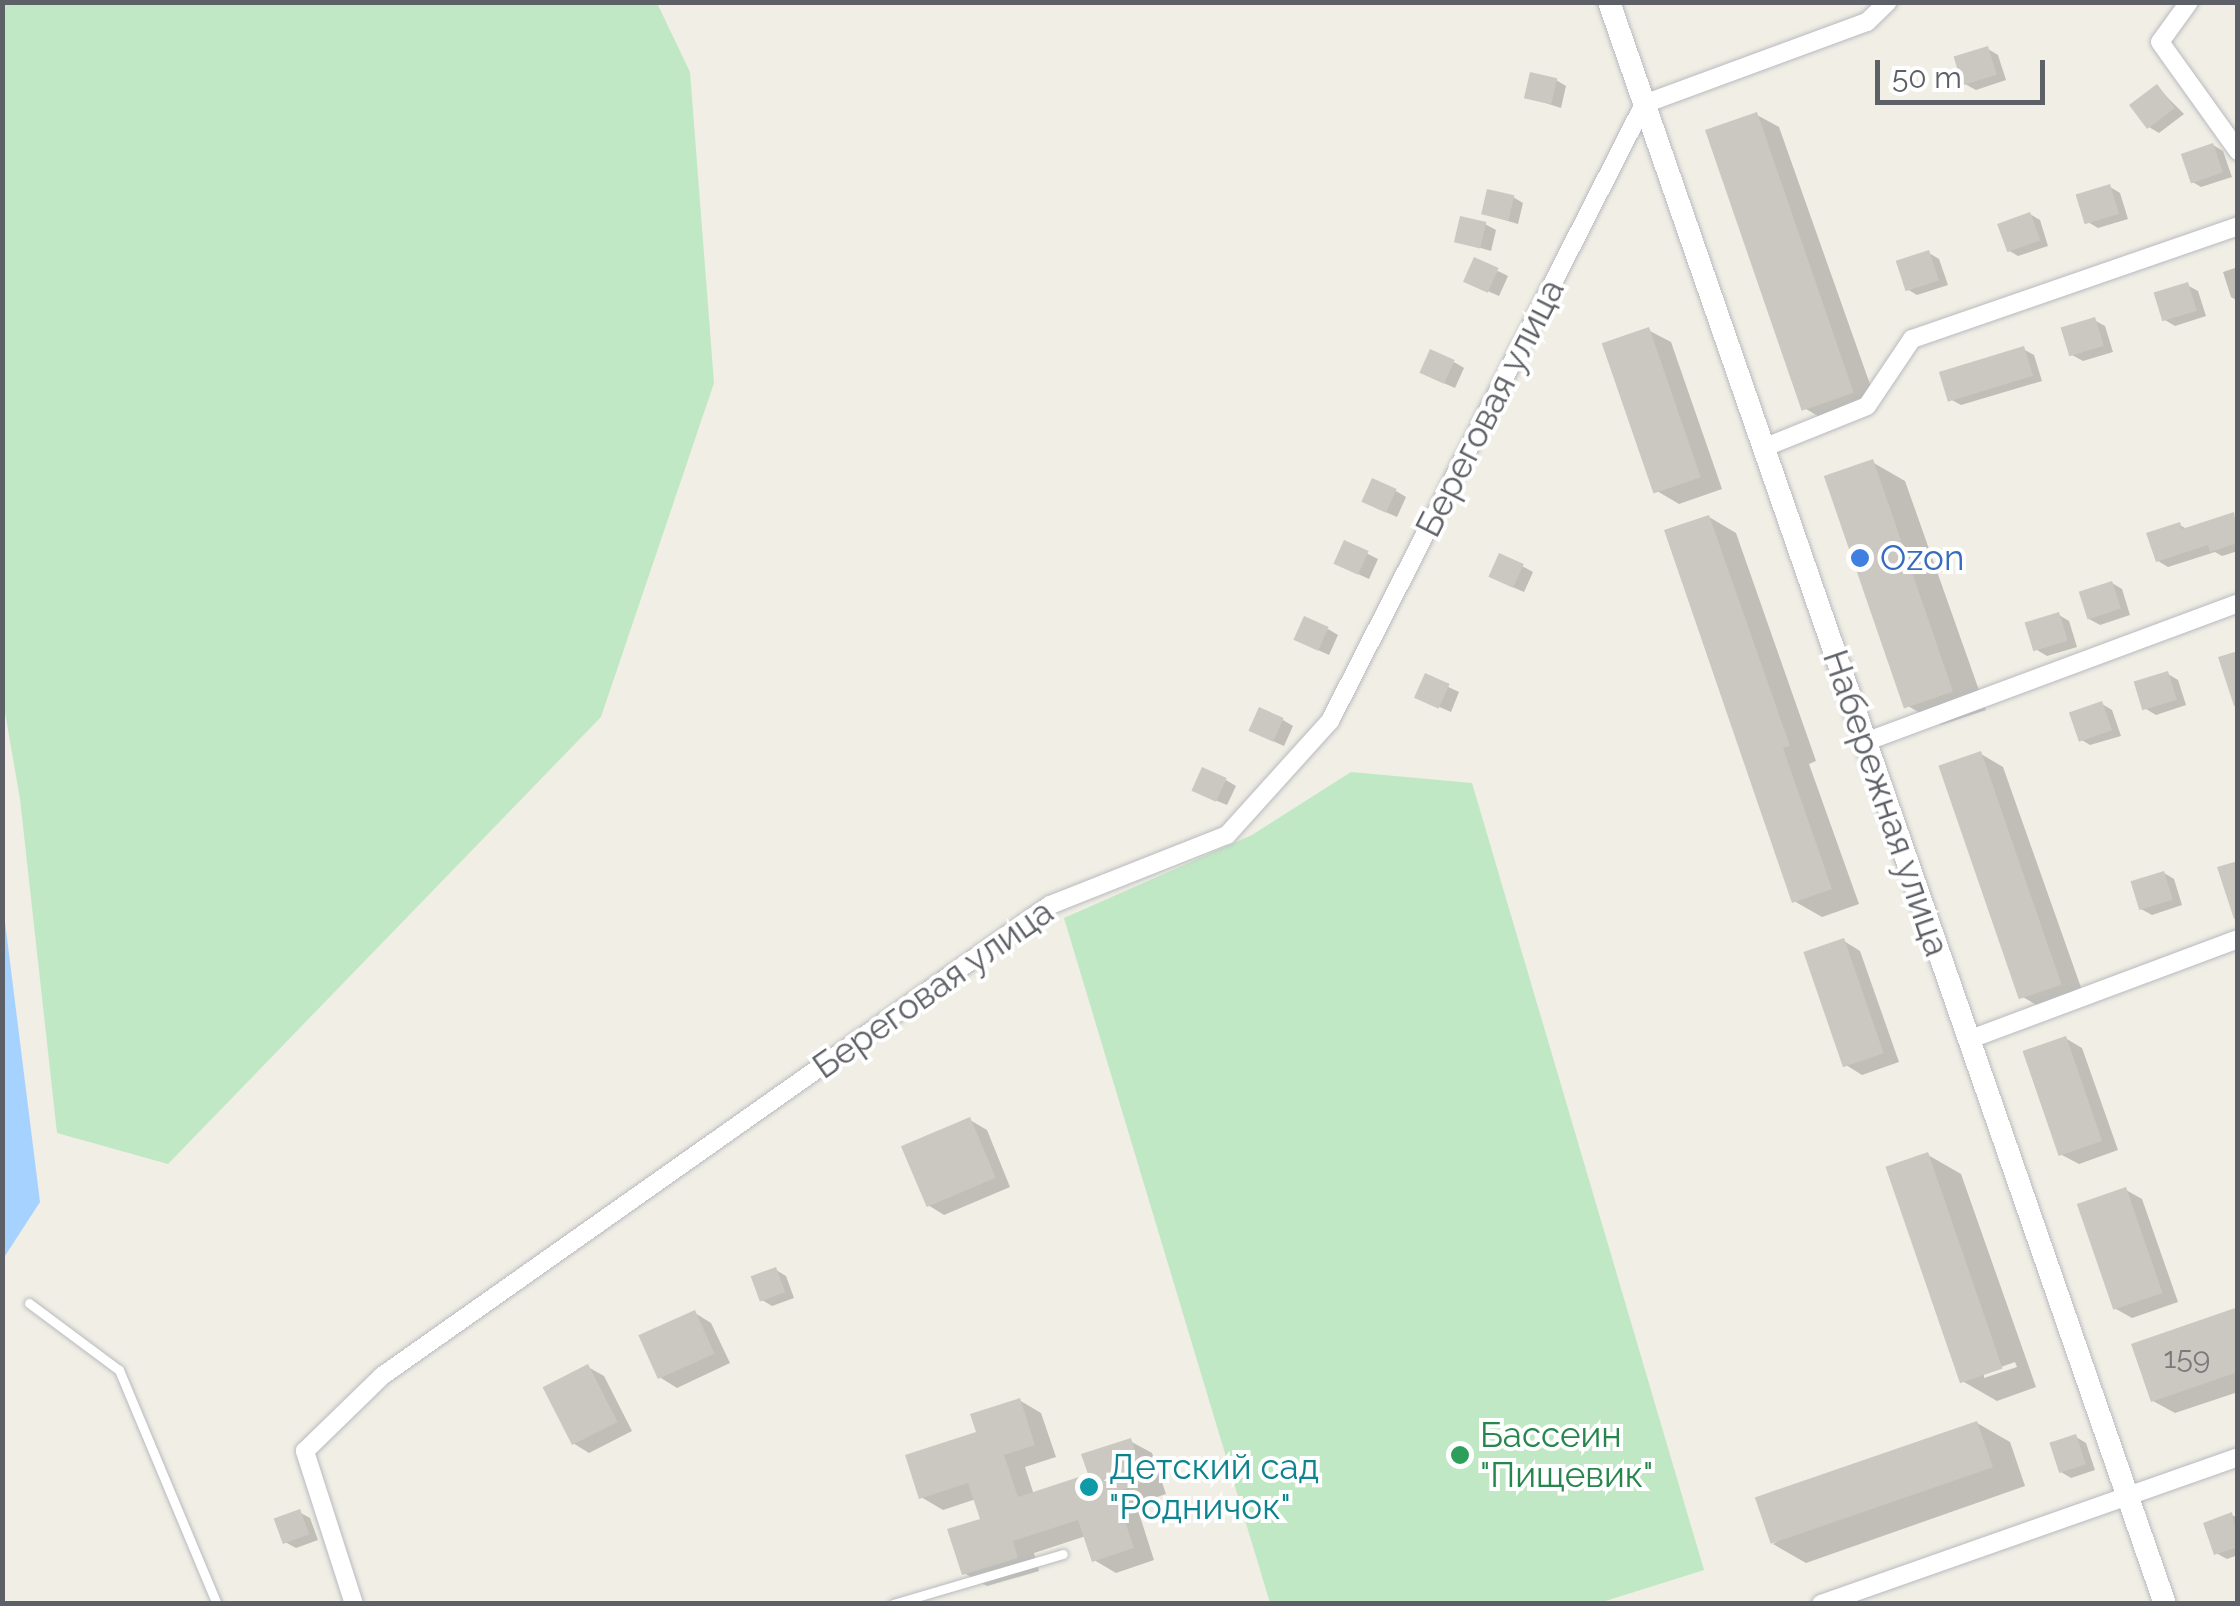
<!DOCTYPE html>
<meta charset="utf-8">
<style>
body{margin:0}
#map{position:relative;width:2240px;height:1606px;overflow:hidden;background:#f0eee5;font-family:Raleway,sans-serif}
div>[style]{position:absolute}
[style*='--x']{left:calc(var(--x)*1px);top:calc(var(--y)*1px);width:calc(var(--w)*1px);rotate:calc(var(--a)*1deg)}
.green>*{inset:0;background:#c1e8c4}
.water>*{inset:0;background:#a6d2ff}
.shadow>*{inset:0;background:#0003}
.building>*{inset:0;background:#cbc8c2;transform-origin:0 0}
.roads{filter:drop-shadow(0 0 2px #b8babf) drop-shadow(0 0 2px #b8babf)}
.service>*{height:9px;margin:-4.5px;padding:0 4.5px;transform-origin:4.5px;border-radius:4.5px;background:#fff}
.minor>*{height:18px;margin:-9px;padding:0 9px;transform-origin:9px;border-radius:9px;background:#fff}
.tertiary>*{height:22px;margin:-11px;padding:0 11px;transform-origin:11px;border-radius:11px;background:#fff}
.dots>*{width:28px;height:28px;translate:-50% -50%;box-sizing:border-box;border:5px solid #fff;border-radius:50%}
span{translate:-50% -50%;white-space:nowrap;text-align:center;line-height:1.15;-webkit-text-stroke:8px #fff;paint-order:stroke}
.number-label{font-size:30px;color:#787a7d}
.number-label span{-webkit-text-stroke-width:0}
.street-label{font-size:35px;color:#5d6066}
.shop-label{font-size:35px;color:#366cbe}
.left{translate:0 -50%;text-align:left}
.leisure-label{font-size:35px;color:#27864d}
.culture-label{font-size:35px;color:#0d838f}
.frame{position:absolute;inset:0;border:5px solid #5d6066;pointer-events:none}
.scale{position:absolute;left:1875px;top:60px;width:170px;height:45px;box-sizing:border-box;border:5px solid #5d6066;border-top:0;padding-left:12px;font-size:30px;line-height:35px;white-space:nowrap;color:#5d6066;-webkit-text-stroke:8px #fff;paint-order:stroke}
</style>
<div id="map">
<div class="green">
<div style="clip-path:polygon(2px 3px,657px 3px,690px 72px,714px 383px,601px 717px,168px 1164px,57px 1133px,20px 799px,3px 701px)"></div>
<div style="clip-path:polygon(1351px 772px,1472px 783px,1704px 1570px,1599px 1603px,1270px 1603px,1064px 918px,1252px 835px)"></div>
</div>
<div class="water">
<div style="clip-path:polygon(3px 906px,40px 1202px,3px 1259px,2px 1259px)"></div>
</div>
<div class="shadow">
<div style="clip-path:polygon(1988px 49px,1998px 55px,2006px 80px,1976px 90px,1965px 84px)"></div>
<div style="clip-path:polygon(1556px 80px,1566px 86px,1561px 108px,1527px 97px)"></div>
<div style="clip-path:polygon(2157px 87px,2184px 114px,2159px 133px,2149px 127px)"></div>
<div style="clip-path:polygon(1757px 115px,1779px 127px,1877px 404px,1828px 422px,1806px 409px)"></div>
<div style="clip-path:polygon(2213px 145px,2223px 151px,2232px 177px,2201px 187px,2191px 181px)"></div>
<div style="clip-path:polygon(2110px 187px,2120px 193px,2128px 219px,2098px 228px,2088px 222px)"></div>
<div style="clip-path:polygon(1513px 197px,1523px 203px,1518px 224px,1484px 214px)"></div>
<div style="clip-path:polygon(2030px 214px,2040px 220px,2048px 246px,2018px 256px,2008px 250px)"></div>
<div style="clip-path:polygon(1485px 224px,1496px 230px,1491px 251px,1457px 241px)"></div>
<div style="clip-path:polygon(1929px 253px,1939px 259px,1948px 285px,1917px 295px,1907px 289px)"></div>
<div style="clip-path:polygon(2238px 267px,2238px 301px,2231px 297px,2223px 272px)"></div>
<div style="clip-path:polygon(1498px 271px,1508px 276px,1499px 296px,1476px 286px)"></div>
<div style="clip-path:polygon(2187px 285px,2198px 291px,2206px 316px,2175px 326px,2165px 320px)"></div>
<div style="clip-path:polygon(2094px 320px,2105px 326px,2113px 352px,2083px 361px,2072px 355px)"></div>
<div style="clip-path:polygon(1648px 330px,1671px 342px,1722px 489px,1679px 504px,1657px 491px)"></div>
<div style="clip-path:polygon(2023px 349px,2034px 355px,2042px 381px,1961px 405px,1950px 399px)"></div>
<div style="clip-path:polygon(1454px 362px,1464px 368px,1455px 388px,1432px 378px)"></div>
<div style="clip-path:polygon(1872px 462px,1905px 481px,1986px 710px,1941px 725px,1908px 706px)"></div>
<div style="clip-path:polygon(1396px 491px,1406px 497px,1397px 517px,1374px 507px)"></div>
<div style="clip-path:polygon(2234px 515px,2238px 551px,2222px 556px,2215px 552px,2168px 567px,2158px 561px,2180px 525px,2188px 530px)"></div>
<div style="clip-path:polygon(1709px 517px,1736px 533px,1816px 761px,1809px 764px,1859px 904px,1822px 917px,1794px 901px)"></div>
<div style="clip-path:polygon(1346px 543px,1378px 559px,1369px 579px,1347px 569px)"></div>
<div style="clip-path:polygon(1522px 566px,1533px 572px,1524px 592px,1501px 582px)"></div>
<div style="clip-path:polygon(2112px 583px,2122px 589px,2130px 615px,2100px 625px,2089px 619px)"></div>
<div style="clip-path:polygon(2059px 615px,2069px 621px,2077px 647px,2047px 656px,2037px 650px)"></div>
<div style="clip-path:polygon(1328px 629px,1338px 635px,1329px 655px,1307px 645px)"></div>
<div style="clip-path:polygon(2168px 674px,2178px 680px,2186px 705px,2156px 715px,2146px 709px)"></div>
<div style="clip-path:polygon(1427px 677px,1459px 692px,1451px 712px,1428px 702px)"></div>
<div style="clip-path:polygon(2102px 704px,2112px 710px,2121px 736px,2090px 745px,2080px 739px)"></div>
<div style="clip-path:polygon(1283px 720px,1293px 726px,1284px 746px,1262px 736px)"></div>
<div style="clip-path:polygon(1981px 754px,2003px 767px,2084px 996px,2045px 1010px,2023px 997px)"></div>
<div style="clip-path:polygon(1226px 780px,1236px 786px,1227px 805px,1205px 796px)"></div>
<div style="clip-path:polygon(2164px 873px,2174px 879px,2182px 905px,2152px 915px,2141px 909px)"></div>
<div style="clip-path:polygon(1844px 941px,1860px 951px,1899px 1062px,1862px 1075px,1846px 1065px)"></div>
<div style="clip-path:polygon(2065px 1038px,2082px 1048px,2118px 1150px,2079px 1164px,2062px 1155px)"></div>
<div style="clip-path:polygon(970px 1120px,987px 1130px,1010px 1187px,944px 1215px,928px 1205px)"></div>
<div style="clip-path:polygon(evenodd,1928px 1155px,1961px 1174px,2036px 1387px,1997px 1401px,1964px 1382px,1928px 1155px,2015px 1362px,2017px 1367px,1984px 1378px,1984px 1373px,2015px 1362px)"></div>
<div style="clip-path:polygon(2126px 1190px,2142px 1199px,2178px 1302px,2132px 1318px,2116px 1309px)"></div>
<div style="clip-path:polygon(776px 1270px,786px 1276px,794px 1298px,772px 1306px,762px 1300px)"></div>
<div style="clip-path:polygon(2238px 1309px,2238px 1392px,2175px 1413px,2153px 1401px)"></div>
<div style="clip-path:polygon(695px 1313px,711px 1323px,730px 1363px,677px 1388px,661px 1378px)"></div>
<div style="clip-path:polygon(588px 1367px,604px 1376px,632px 1431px,589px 1453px,573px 1443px)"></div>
<div style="clip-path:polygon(1019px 1400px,1041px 1413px,1056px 1457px,1025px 1467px,1034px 1495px,1091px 1476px,1130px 1441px,1152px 1453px,1166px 1494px,1136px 1504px,1154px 1560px,1116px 1573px,1094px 1560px,1086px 1536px,1034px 1553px,1039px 1571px,987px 1586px,964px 1573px,983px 1520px,976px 1499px,943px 1510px,921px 1497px,979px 1434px)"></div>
<div style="clip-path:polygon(1977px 1423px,2010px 1442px,2025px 1486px,1806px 1563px,1773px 1544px)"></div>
<div style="clip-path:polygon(2076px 1437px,2086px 1443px,2095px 1470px,2071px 1478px,2061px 1472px)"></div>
<div style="clip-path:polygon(299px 1512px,310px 1518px,318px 1540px,296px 1548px,285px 1542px)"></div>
<div style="clip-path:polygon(2232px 1515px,2238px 1518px,2238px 1555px,2227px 1559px,2216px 1553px)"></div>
</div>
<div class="building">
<div style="left:1988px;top:46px;width:30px;height:36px;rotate:73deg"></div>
<div style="left:1530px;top:72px;width:28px;height:27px;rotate:13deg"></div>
<div style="left:2157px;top:84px;width:30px;height:35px;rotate:53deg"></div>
<div style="left:1757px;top:112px;width:297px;height:55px;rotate:71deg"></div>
<div style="left:2213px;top:143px;width:31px;height:34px;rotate:71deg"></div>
<div style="left:2110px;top:184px;width:31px;height:36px;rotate:73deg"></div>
<div style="left:1487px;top:189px;width:28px;height:26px;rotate:13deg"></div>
<div style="left:2030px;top:212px;width:30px;height:35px;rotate:70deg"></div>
<div style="left:1460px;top:216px;width:27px;height:27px;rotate:13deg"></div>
<div style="left:1929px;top:250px;width:32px;height:35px;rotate:72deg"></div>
<div style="left:1474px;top:257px;width:27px;height:27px;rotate:24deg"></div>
<div style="left:2188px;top:282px;width:30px;height:36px;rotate:73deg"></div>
<div style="left:2095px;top:317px;width:30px;height:36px;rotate:73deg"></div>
<div style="left:1649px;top:327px;width:159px;height:50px;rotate:71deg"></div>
<div style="left:2024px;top:346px;width:31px;height:89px;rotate:73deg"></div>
<div style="left:1430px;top:349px;width:27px;height:26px;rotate:24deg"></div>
<div style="left:1873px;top:459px;width:246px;height:52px;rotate:71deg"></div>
<div style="left:1372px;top:478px;width:27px;height:26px;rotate:24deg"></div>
<div style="clip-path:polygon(2234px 512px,2238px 543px,2210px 552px,2208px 545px,2156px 562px,2146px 533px,2180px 522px,2182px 529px)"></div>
<div style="clip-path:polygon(1709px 515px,1790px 746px,1783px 748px,1832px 889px,1792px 903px,1664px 530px)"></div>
<div style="left:1344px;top:540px;width:27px;height:26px;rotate:24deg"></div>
<div style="left:1499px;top:553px;width:27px;height:26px;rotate:24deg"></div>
<div style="left:2112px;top:581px;width:29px;height:35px;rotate:72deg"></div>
<div style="left:2059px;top:612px;width:30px;height:36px;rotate:73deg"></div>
<div style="left:1304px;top:616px;width:27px;height:26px;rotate:24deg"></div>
<div style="clip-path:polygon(2238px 651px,2238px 705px,2234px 706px,2218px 657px)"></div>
<div style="left:2168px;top:671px;width:30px;height:36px;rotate:73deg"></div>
<div style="left:1425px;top:673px;width:27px;height:27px;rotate:24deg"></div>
<div style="left:2102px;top:701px;width:31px;height:35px;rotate:71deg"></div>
<div style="left:1259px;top:707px;width:27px;height:26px;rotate:24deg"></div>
<div style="left:1981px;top:751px;width:247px;height:45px;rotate:71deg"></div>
<div style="left:1202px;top:767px;width:27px;height:26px;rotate:24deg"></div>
<div style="clip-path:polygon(2238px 861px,2238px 918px,2234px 919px,2217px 867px)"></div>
<div style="left:2164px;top:871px;width:30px;height:35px;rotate:73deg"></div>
<div style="left:1844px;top:938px;width:122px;height:43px;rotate:71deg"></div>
<div style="left:2066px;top:1036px;width:111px;height:46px;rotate:71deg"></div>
<div style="left:970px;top:1117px;width:66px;height:75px;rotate:67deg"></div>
<div style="left:1928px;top:1152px;width:229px;height:45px;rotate:71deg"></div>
<div style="left:2126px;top:1187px;width:112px;height:52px;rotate:71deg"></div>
<div style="left:776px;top:1267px;width:27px;height:27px;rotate:70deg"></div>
<div style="clip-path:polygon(2238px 1307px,2238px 1372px,2151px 1402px,2131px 1344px)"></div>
<div style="left:695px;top:1310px;width:48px;height:62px;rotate:66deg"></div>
<div style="left:588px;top:1364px;width:65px;height:51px;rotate:63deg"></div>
<div style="clip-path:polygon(1020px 1398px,1035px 1445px,1004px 1455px,1018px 1497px,1088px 1474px,1081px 1454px,1131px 1438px,1145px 1482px,1115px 1492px,1134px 1548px,1092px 1562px,1078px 1520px,1013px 1541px,1018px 1558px,962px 1575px,947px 1529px,980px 1519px,968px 1483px,919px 1499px,905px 1455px,976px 1432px,970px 1414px)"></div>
<div style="left:1977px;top:1421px;width:49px;height:235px;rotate:71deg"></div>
<div style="left:2076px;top:1434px;width:32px;height:28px;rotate:72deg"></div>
<div style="left:300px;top:1509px;width:27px;height:28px;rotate:70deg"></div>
<div style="clip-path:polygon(2232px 1512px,2238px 1547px,2214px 1555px,2203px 1523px)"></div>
</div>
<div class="roads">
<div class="service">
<div style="--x:29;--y:1303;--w:112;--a:36.7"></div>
<div style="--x:119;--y:1370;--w:254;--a:67.3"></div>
<div style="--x:893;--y:1604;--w:177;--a:-16.4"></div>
</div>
<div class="minor">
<div style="--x:2189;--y:2;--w:49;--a:125.9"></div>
<div style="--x:2160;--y:42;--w:134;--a:54.4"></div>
<div style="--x:1763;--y:448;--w:112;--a:-22"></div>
<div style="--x:1867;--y:406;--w:81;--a:-56.1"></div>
<div style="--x:1912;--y:339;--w:345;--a:-19.1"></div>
<div style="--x:1865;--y:742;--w:398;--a:-20.4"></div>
<div style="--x:1968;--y:1040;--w:288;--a:-20.5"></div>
<div style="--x:354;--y:1604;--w:161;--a:-107.8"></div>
<div style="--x:305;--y:1451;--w:107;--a:-44.2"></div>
<div style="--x:382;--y:1376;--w:817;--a:-35.19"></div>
<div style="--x:1050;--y:905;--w:190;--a:-21.6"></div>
<div style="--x:1227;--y:835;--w:154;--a:-47.9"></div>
<div style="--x:1330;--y:721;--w:692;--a:-63.03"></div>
<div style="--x:1644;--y:104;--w:238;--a:-20.2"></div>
<div style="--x:1867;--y:22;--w:29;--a:-44"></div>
<div style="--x:1821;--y:1604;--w:442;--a:-19.4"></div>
</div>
<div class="tertiary">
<div style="--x:1609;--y:2;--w:1696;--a:70.86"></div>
</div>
</div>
<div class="dots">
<div style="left:1860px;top:558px;background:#3f7fe0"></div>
<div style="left:1460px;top:1455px;background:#2e9e5b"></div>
<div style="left:1089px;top:1487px;background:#0f9aa8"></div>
</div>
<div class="number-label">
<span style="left:2187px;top:1358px">159</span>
</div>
<div class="street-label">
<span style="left:1490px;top:408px;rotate:-63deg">Береговая улица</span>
<span style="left:1886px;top:803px;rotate:71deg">Набережная улица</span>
<span style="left:933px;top:989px;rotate:-35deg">Береговая улица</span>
</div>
<div class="shop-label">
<span class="left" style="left:1880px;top:558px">Ozon</span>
</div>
<div class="leisure-label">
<span class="left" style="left:1480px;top:1455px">Бассеин<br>"Пищевик"</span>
</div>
<div class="culture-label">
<span class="left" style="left:1109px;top:1487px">Детский сад<br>"Родничок"</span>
</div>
<div class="frame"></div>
<div class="scale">50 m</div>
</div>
